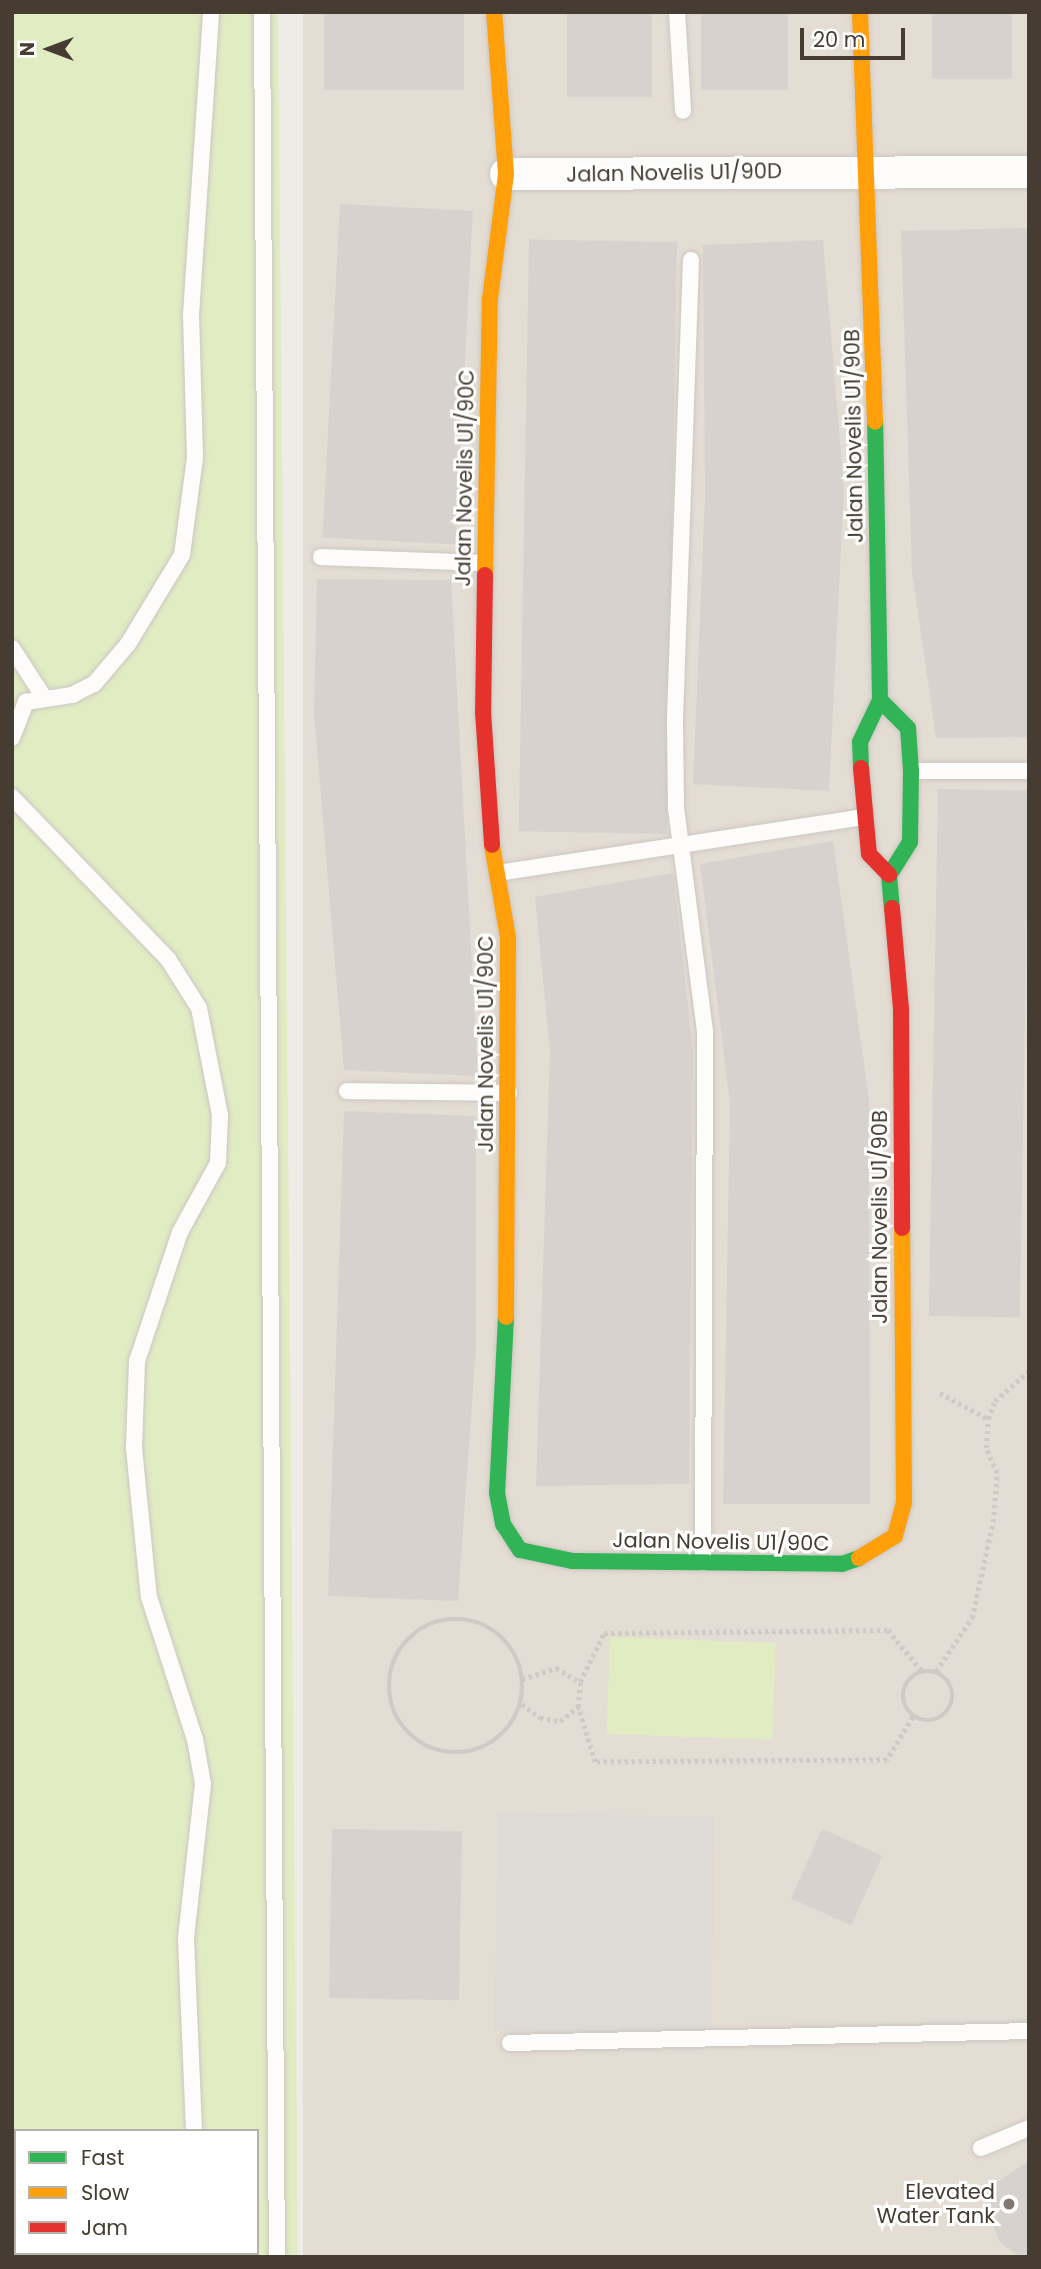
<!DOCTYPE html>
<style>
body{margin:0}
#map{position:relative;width:1041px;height:2269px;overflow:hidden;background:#efebe6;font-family:Poppins,sans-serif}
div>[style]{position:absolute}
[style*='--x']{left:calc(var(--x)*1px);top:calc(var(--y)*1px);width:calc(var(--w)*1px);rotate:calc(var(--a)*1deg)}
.residential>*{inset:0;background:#e4ddd3;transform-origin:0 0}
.green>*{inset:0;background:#e1ecc3;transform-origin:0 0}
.parking>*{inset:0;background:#dedad6;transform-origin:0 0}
.building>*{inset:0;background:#d7d2cd;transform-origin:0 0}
.path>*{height:4.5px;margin-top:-2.25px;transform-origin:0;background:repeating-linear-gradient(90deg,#cecac5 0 3.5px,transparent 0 7px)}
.path>.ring{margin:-2.25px;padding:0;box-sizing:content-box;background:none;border:4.5px solid #cecac5;border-radius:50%}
.roads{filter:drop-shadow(0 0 2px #ccc7c2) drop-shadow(0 0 2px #ccc7c2)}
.lane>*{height:16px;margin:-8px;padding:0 8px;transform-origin:8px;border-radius:8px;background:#fdfcfb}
.street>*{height:32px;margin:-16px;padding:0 16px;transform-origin:16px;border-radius:16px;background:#fdfcfb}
.fast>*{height:16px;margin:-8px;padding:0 8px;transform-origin:8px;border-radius:8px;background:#30b455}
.slow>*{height:16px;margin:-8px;padding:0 8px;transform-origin:8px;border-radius:8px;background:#ff9f0a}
.jam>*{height:16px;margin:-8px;padding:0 8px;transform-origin:8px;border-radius:8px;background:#e5322d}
.dots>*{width:19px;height:19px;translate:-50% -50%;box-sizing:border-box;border:4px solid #fff;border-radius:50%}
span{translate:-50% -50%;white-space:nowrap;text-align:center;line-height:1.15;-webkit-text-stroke:6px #fff;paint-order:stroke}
.street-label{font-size:21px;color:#463c32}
.poi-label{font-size:21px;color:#463c32}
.right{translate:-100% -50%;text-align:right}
.frame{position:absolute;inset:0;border:14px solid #463c32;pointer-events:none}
.legend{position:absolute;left:14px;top:2129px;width:245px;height:126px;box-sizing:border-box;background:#fff;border:2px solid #b5b1ad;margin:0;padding:9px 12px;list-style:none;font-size:21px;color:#463c32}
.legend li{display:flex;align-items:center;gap:14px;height:35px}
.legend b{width:35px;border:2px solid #b5b1ad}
.north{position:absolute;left:14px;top:14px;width:70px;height:70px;-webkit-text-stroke:5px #fff;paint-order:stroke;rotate:270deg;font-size:19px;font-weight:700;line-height:28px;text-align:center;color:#463c32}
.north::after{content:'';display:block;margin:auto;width:24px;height:32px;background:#463c32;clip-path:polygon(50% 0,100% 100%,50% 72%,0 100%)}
.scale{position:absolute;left:800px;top:28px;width:105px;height:32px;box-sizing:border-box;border:4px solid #463c32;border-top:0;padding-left:9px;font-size:21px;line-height:24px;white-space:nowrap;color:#463c32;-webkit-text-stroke:5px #fff;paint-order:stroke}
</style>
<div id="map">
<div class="residential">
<div style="left:303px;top:12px;width:726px;height:2245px"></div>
</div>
<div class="green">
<div style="clip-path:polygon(evenodd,12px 12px,278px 12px,298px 2257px,12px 2257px,12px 12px,16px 2131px,257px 2131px,257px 2253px,16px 2253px,16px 2131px)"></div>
<div style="left:610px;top:1637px;width:166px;height:97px;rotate:2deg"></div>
</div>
<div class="parking">
<div style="left:498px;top:1813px;width:217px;height:217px;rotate:1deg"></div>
</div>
<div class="building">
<div style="left:324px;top:12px;width:140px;height:78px"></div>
<div style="left:567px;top:12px;width:85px;height:85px"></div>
<div style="left:701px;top:12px;width:87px;height:78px"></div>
<div style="left:932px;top:12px;width:80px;height:67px"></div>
<div style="left:340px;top:204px;width:133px;height:334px;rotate:3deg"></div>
<div style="clip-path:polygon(1029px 228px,1029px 737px,936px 738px,912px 571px,901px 231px)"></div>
<div style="clip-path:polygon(823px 240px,844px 488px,829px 791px,693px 784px,705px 496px,703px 245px)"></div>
<div style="left:677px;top:242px;width:592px;height:148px;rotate:91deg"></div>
<div style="clip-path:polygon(317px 579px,451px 580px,478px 1076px,344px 1070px,314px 713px)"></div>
<div style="left:938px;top:789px;width:91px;height:527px;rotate:1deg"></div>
<div style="clip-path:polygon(833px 841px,869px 1099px,870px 1504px,723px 1504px,730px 1104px,700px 864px)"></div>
<div style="clip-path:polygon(673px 873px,693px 1051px,689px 1484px,536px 1486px,550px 1051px,535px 897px)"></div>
<div style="clip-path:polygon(344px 1111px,476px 1116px,476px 1346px,458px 1601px,328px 1596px)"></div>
<div style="left:332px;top:1829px;width:130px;height:169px;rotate:1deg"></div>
<div style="left:822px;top:1829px;width:66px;height:76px;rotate:24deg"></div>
<div style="clip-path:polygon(1029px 2161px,1029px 2257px,1019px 2257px,999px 2241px,988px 2212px,997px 2182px)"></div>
</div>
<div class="path">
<div style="--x:940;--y:1393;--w:55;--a:28.4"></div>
<div class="ring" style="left:389px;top:1619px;width:129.5px;height:129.5px"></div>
<div style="--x:936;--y:1671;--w:64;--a:-55.8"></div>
<div style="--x:972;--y:1618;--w:98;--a:-77.7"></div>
<div style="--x:993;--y:1522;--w:49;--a:-85.3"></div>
<div style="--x:997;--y:1473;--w:27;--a:-114"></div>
<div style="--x:986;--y:1448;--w:29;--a:-86"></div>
<div style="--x:988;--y:1419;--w:19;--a:-69"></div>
<div style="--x:995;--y:1401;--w:45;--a:-41.4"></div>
<div class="ring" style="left:903px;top:1671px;width:45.5px;height:45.5px"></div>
<div style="--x:522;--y:1679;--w:36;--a:-18"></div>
<div style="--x:556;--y:1668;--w:28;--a:30"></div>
<div style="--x:522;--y:1704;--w:23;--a:38"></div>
<div style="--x:540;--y:1718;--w:20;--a:9"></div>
<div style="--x:560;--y:1721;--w:23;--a:-38"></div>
<div style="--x:913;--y:1717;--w:50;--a:121.2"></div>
<div style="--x:887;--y:1760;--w:292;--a:179.6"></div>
<div style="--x:595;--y:1762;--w:58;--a:-107.2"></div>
<div style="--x:578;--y:1707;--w:25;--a:-85"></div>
<div style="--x:580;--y:1682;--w:55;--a:-63.9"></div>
<div style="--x:604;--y:1633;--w:284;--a:-0.6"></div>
<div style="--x:888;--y:1630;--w:53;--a:50.3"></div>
</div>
<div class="roads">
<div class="lane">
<div style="--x:262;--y:12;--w:2245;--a:89.62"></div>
<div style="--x:677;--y:12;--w:99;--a:86.5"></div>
<div style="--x:691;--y:260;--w:465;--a:92"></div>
<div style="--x:675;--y:725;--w:83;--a:89.3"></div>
<div style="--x:676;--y:808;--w:225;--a:82.6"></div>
<div style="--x:705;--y:1031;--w:532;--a:90.22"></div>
<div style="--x:321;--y:557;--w:163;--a:2.1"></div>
<div style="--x:12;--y:648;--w:57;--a:57.1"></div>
<div style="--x:12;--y:738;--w:39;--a:-69"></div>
<div style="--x:26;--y:702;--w:47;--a:-8.7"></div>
<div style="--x:72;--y:695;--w:25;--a:-27"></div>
<div style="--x:94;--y:684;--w:52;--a:-49.6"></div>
<div style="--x:128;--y:644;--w:104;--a:-58.8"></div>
<div style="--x:182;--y:555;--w:99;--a:-82.4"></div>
<div style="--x:195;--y:457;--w:142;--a:-91.6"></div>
<div style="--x:191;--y:315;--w:304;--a:-86.2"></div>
<div style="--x:911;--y:771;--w:118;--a:0"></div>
<div style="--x:12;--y:797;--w:225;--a:46.1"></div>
<div style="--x:168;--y:959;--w:58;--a:57.7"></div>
<div style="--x:199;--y:1008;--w:109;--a:78.9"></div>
<div style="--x:220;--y:1115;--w:48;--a:92.4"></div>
<div style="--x:218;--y:1163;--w:79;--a:118.8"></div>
<div style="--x:180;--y:1232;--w:136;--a:108.4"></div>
<div style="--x:137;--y:1361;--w:87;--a:92"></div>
<div style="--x:134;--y:1448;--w:150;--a:84.3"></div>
<div style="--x:149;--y:1597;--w:149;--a:72.1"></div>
<div style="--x:195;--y:1739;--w:46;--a:79.9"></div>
<div style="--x:203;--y:1784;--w:156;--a:96.3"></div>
<div style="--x:186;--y:1939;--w:192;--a:87.6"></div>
<div style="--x:498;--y:873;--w:368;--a:-8.7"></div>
<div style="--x:347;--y:1091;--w:162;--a:0.7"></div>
<div style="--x:510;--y:2043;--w:519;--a:-1.32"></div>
<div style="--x:981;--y:2148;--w:52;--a:-22.6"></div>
<div style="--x:181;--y:2257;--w:4;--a:-76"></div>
</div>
<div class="street">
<div style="--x:506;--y:174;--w:523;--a:-0.22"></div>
</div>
<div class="fast">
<div style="--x:880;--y:700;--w:40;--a:45"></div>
<div style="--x:908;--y:728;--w:43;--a:86"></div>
<div style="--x:911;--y:771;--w:71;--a:90.8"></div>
<div style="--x:910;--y:842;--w:39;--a:122"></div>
<div style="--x:889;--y:875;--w:33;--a:85"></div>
<div style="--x:861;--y:768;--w:26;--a:-92"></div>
<div style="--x:860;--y:742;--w:47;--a:-64.5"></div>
<div style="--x:880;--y:700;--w:278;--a:-91"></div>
<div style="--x:506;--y:1317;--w:176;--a:92.9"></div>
<div style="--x:497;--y:1493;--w:32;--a:79"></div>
<div style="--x:503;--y:1524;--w:31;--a:57"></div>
<div style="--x:520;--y:1550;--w:53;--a:11.9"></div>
<div style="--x:572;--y:1561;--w:270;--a:0.6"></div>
<div style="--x:842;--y:1564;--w:18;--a:-19"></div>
</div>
<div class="slow">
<div style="--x:860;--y:12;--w:410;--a:87.9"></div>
<div style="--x:485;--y:575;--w:276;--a:-89"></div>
<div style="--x:490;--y:299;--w:126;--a:-82.7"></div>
<div style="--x:506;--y:174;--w:162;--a:-94.2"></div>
<div style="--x:492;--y:845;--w:94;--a:80.2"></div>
<div style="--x:508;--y:938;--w:379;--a:90.3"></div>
<div style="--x:859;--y:1558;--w:42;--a:-31.4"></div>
<div style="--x:895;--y:1536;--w:35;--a:-75"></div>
<div style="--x:904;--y:1502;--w:274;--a:-90.4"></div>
</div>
<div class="jam">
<div style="--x:485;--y:575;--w:137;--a:90.8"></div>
<div style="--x:483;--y:712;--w:133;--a:86.1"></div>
<div style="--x:861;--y:768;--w:86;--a:84.7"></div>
<div style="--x:869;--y:854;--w:29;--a:46"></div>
<div style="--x:892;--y:908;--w:101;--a:84.9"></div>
<div style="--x:901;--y:1009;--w:219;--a:89.7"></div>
</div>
</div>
<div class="dots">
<div style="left:1009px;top:2204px;background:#817971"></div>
</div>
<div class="street-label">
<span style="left:674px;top:173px;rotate:-1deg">Jalan Novelis U1/90D</span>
<span style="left:854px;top:436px;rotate:-91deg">Jalan Novelis U1/90B</span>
<span style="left:465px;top:478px;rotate:-89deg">Jalan Novelis U1/90C</span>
<span style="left:486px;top:1044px;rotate:-90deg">Jalan Novelis U1/90C</span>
<span style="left:880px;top:1217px;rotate:-90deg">Jalan Novelis U1/90B</span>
<span style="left:721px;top:1542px;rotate:1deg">Jalan Novelis U1/90C</span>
</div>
<div class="poi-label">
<span class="right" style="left:995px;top:2204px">Elevated<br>Water Tank</span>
</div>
<div class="frame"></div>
<ul class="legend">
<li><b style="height:9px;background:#30b455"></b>Fast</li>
<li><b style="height:9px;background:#ff9f0a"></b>Slow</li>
<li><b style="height:9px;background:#e5322d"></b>Jam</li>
</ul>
<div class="north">N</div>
<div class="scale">20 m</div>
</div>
